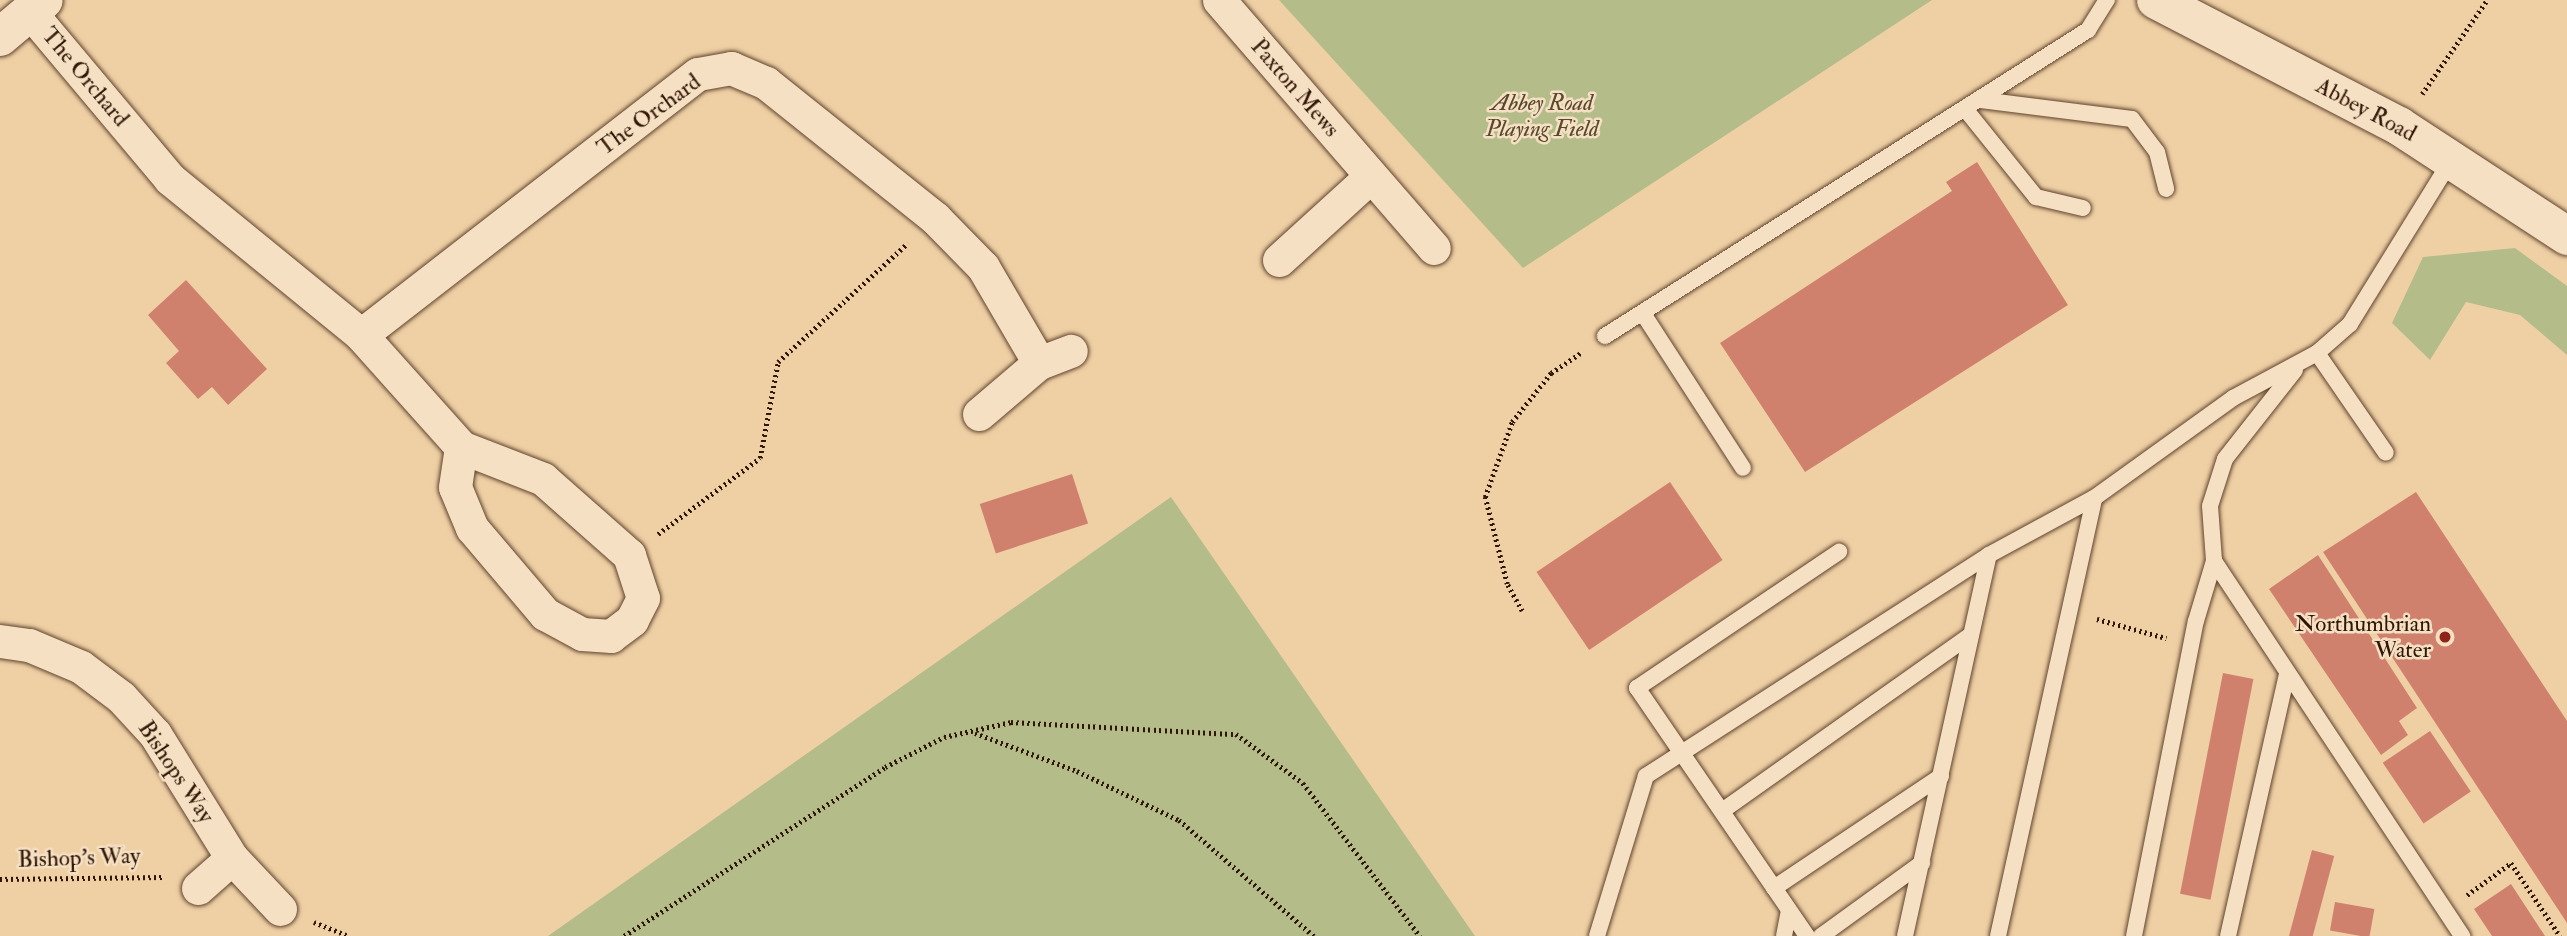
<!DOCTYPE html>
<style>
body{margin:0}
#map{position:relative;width:2567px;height:936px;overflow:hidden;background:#efd0a5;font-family:"IM FELL Double Pica",serif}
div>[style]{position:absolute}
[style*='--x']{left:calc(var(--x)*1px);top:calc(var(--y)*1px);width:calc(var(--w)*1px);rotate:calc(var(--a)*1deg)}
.green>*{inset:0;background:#b4bc8a}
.building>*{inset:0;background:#d0816d;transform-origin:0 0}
.path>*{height:4.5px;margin-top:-2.25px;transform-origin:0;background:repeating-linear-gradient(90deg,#301605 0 2px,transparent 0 5.5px)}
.roads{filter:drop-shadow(0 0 2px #60442d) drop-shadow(0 0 2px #60442d)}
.service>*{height:16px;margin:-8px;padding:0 8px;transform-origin:8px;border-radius:8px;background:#f5e0c4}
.minor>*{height:33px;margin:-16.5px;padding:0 16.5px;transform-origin:16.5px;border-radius:16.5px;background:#f5e0c4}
.tertiary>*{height:38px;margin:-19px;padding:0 19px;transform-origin:19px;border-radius:19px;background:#f5e0c4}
.dots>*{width:19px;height:19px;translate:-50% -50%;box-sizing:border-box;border:4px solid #f5e0c4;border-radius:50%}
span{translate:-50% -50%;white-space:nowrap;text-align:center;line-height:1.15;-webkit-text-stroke:5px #f5e0c4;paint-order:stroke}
.street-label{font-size:23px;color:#301605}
.park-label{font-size:23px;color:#58482d;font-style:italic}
.poi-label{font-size:23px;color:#301605}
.right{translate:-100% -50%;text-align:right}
</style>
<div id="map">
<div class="green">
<div style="clip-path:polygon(1279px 0,1932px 0,1523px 268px)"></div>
<div style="clip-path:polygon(2515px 248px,2567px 286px,2567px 355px,2520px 315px,2466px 302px,2430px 360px,2392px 323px,2423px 257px)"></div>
<div style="clip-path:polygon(1171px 497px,1475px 936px,548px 936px)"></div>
</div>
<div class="building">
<div style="clip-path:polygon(1977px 162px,2068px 305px,1805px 472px,1720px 343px,1952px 191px,1946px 182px)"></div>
<div style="clip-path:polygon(186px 280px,267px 369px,228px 405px,212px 387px,198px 399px,166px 363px,179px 351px,148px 315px)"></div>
<div style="left:1072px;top:474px;width:52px;height:97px;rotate:72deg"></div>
<div style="left:1670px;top:482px;width:94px;height:161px;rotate:56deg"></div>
<div style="clip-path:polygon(2416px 492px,2567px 721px,2567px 923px,2323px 552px)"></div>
<div style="clip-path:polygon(2318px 555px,2417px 708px,2399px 721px,2408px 735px,2381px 755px,2269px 589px)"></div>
<div style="left:2223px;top:673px;width:31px;height:225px;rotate:11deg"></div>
<div style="left:2430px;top:731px;width:73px;height:57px;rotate:56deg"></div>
<div style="left:2312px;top:850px;width:23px;height:89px;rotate:15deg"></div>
<div style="clip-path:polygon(2511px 884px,2545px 936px,2492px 936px,2474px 909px)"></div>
<div style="left:2335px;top:902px;width:40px;height:29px;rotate:10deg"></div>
</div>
<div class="path">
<div style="--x:2422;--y:94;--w:114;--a:-55.3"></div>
<div style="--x:658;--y:534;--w:127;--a:-36.7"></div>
<div style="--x:760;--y:458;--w:98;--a:-79.4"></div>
<div style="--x:778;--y:362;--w:176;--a:-42.5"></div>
<div style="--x:1522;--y:611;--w:31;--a:-119"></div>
<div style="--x:1507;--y:584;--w:90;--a:-104.2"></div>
<div style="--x:1485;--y:497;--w:80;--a:-70.2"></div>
<div style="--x:1512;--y:422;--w:63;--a:-51.5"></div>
<div style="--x:1551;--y:373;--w:37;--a:-34"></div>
<div style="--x:2097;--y:619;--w:72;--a:15.4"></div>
<div style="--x:975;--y:733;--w:109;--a:20.4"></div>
<div style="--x:1077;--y:771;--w:113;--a:25.7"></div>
<div style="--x:1179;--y:820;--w:178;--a:40.7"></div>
<div style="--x:0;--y:879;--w:164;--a:-0.7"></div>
<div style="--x:2467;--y:895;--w:54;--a:-36"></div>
<div style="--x:2511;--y:863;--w:88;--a:56.1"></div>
<div style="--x:314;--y:922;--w:38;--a:22"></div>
<div style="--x:624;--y:936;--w:311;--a:-32.9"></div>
<div style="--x:885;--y:767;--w:66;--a:-27"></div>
<div style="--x:944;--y:737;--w:69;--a:-12.6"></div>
<div style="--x:1011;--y:722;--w:225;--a:3.1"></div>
<div style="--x:1236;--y:734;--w:83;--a:36.2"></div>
<div style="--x:1303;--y:783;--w:193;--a:52.6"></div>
</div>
<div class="roads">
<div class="service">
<div style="--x:1981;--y:100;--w:152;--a:7.2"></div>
<div style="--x:2132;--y:119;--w:41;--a:52.9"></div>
<div style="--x:2157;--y:152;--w:38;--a:76"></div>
<div style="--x:1966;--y:110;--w:112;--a:51.2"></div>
<div style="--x:2036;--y:197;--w:48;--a:13.2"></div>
<div style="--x:1644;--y:315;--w:182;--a:57.1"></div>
<div style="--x:1605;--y:336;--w:572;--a:-32.36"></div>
<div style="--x:2088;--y:30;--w:36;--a:-58"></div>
<div style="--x:2317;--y:353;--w:121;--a:55.4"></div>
<div style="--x:2295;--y:370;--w:113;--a:128.2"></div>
<div style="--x:2225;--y:459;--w:49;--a:107.7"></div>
<div style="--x:2210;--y:506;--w:55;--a:85.8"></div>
<div style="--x:2214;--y:561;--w:450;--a:56.5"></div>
<div style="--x:1722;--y:811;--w:305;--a:-35.3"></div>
<div style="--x:1774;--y:888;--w:201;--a:-33.8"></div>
<div style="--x:1597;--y:936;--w:167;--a:-73"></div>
<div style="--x:1646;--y:776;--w:408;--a:-32.8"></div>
<div style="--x:1989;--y:555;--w:119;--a:-28.5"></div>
<div style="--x:2094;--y:498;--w:171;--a:-35.7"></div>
<div style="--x:2233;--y:398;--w:95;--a:-28.2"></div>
<div style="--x:2317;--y:353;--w:44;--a:-41.3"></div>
<div style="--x:2350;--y:324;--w:194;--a:-58.3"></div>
<div style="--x:1784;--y:936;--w:25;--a:-79"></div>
<div style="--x:1807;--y:936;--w:301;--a:-124.4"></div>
<div style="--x:1637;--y:688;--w:244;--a:-34"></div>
<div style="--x:1821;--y:936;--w:125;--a:-35.9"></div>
<div style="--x:1905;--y:936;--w:390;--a:-77.6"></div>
<div style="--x:1998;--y:936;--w:448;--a:-77.6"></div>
<div style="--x:2134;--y:936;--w:321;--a:-78.9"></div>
<div style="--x:2196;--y:621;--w:63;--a:-73.3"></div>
<div style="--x:2228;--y:936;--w:268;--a:-77.3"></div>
</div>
<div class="minor">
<div style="--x:1219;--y:0;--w:328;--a:49.1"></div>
<div style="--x:30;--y:12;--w:218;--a:50"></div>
<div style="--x:170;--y:179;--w:247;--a:39.2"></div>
<div style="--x:361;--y:335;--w:150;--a:48.2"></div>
<div style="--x:461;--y:447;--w:88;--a:21.3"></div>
<div style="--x:543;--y:479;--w:115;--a:41.5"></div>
<div style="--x:629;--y:555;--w:45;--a:72"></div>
<div style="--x:643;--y:598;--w:25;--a:117"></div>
<div style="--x:632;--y:620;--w:26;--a:143"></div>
<div style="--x:611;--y:636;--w:29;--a:-176"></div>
<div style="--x:582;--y:634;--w:42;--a:-151.6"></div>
<div style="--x:545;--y:614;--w:113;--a:-130.3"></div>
<div style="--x:472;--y:528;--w:44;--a:-112.5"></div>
<div style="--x:455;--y:487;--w:40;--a:-81.5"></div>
<div style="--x:1279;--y:260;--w:123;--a:-42.4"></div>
<div style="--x:361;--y:335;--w:426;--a:-37.8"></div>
<div style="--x:698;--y:74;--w:34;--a:-10"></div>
<div style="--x:731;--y:68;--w:38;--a:23"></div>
<div style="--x:766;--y:83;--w:216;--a:38.6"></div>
<div style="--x:935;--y:218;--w:69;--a:45.6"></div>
<div style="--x:983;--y:267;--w:111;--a:59.7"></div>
<div style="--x:979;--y:414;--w:79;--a:-40.4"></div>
<div style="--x:1039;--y:363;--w:34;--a:-21"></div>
<div style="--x:0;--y:641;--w:29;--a:8"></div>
<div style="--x:29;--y:645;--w:56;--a:22.9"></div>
<div style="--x:81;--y:667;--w:50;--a:36.9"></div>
<div style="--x:121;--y:697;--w:50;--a:47.4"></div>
<div style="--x:155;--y:734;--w:146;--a:58.2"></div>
<div style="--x:232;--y:858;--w:70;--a:46.7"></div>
<div style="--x:198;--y:888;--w:45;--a:-41.4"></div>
</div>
<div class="tertiary">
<div style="--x:2156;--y:0;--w:274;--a:27.4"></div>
<div style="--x:2399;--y:126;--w:201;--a:33.2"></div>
<div style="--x:0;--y:37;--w:57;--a:-40.1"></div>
</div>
</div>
<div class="dots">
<div style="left:2445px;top:637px;background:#8f2418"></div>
</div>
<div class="street-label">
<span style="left:85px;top:77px;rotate:50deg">The Orchard</span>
<span style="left:1295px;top:88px;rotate:49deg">Paxton Mews</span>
<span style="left:2366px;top:110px;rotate:28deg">Abbey Road</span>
<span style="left:649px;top:115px;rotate:-36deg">The Orchard</span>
<span style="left:176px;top:772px;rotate:56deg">Bishops Way</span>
<span style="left:79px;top:858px;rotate:-2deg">Bishop's Way</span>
</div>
<div class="park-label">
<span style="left:1542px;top:116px">Abbey Road<br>Playing Field</span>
</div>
<div class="poi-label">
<span class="right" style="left:2431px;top:637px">Northumbrian<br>Water</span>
</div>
</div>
